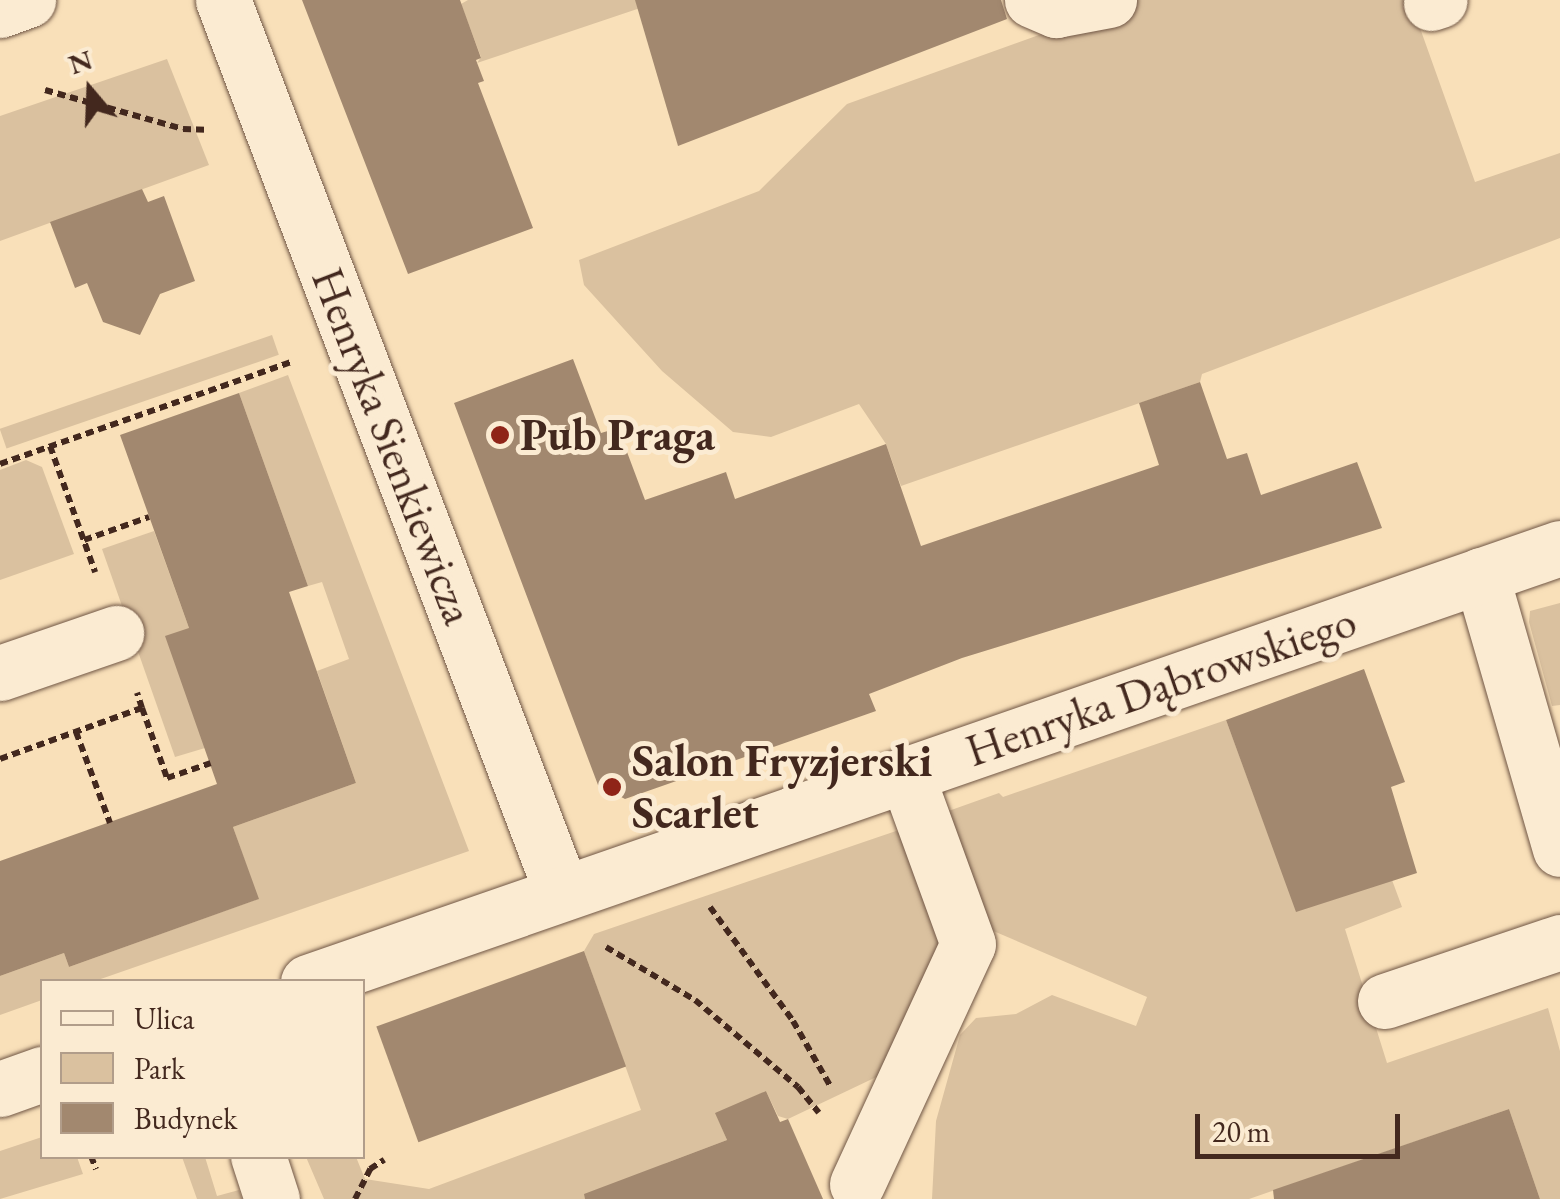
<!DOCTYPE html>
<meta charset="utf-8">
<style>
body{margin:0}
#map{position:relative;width:1560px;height:1199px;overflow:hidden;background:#f9e0b9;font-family:"EB Garamond",serif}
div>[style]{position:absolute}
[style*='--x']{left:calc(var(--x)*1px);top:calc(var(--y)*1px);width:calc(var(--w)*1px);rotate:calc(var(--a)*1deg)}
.green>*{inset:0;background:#dac19f;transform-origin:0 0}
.building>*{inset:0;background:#a2886f;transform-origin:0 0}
.path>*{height:6px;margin-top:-3px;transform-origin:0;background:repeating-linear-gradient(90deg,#43281e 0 8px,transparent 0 13px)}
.roads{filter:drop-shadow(0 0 2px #705645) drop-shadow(0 0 2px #705645)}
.minor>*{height:55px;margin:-27.5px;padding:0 27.5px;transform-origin:27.5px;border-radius:27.5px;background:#fbebd2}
.dots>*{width:28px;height:28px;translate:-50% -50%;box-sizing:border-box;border:5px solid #fbebd2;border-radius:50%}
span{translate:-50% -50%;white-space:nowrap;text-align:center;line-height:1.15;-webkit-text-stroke:10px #fbebd2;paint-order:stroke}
.poi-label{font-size:45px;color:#43281e;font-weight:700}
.left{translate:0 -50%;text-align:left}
.street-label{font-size:45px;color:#43281e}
.legend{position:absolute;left:40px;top:979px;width:325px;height:180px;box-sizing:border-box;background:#fbebd2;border:2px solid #b19d8a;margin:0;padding:12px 18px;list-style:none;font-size:30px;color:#43281e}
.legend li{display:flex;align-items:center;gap:20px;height:50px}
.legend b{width:50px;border:2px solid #b19d8a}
.north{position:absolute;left:40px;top:40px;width:100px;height:100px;-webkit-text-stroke:8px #fbebd2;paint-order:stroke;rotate:341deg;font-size:28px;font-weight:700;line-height:40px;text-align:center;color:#43281e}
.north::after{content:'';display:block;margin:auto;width:35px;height:45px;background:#43281e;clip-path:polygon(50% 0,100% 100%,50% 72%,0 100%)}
.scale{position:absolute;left:1195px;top:1114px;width:205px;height:45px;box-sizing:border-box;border:5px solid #43281e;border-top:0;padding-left:12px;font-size:30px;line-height:35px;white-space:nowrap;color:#43281e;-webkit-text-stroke:8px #fbebd2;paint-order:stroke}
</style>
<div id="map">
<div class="green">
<div style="clip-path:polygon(468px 0,664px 0,477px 63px,481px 57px,461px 4px)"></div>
<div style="clip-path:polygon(1136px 0,1410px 0,1475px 182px,1560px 153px,1560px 238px,1202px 374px,1200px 382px,901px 486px,886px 444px,859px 404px,771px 437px,733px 432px,662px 371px,584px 285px,579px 260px,759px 191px,847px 104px)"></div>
<div style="clip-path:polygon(167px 59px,209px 165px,0 241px,0 116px)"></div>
<div style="left:272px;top:335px;width:21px;height:288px;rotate:71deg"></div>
<div style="clip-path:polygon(288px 375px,469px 851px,95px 981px,42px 982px,42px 1000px,0 1015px,0 976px,64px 953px,69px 967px,258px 899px,233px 827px,356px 783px,317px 671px,349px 659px,322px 582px,308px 586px,239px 393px)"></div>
<div style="clip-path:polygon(26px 460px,42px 467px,74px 554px,0 580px,0 470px)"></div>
<div style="clip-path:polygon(154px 531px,189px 628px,205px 748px,175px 757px,102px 549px)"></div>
<div style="clip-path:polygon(1560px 603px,1560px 705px,1552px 706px,1529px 622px,1530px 611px)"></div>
<div style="clip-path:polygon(1226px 720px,1267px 831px,1392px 880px,1402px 907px,1345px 929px,1387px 1063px,1548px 1008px,1560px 1051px,1560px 1199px,1540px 1199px,1509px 1109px,1249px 1199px,932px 1199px,936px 1121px,960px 1035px,976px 1018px,1016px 1014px,1052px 995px,1136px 1026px,1147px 997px,977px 924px,940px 814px,999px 793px,1003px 797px)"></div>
<div style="clip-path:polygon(896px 831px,908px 839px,946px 929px,910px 1061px,788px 1119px,778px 1116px,766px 1091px,716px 1114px,727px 1140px,666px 1163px,605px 1199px,324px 1199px,306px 1157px,356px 1157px,365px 1179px,429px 1189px,641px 1110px,584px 951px,594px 934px)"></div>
<div style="clip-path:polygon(42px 1137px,42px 1156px,77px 1157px,83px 1174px,0 1199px,0 1151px)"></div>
<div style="clip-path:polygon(182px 1157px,205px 1157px,217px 1196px,239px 1190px,242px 1199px,197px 1199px)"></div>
</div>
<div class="building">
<div style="clip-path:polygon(302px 0,460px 0,481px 58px,476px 60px,484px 81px,478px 83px,533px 228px,408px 274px)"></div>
<div style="clip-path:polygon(635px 0,1001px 0,1007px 19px,678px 146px)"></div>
<div style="clip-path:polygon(142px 189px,148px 202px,164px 196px,195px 281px,160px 294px,140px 335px,103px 322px,87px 283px,75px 288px,50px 222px)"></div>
<div style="clip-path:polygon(573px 359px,601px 433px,618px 428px,645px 500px,726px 472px,735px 499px,886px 444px,921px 546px,1159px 465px,1139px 403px,1200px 382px,1227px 459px,1247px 453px,1261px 495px,1357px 462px,1382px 528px,962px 658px,869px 694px,876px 711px,625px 799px,598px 785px,454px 403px)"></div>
<div style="clip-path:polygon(239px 393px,308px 586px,289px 592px,356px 783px,233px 827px,259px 899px,69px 967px,64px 953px,0 976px,0 861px,217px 784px,165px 636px,189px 628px,120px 435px)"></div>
<div style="clip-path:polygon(1364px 669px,1405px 782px,1391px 787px,1417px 873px,1296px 912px,1226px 720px)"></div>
<div style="left:584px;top:951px;width:123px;height:221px;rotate:70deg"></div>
<div style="clip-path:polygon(766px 1091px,780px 1122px,788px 1119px,823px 1199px,585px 1199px,584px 1194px,727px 1140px,715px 1113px)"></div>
<div style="clip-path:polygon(1509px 1109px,1540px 1199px,1274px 1199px,1273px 1190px)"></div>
</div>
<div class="path">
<div style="--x:45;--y:90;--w:143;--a:15.8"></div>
<div style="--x:183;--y:129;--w:23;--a:2"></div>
<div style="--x:50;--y:446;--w:134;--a:70.3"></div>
<div style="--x:0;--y:464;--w:308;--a:-19.3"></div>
<div style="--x:84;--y:540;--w:69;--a:-19.5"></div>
<div style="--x:142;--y:708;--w:74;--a:70.3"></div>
<div style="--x:167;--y:778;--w:46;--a:-18.8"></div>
<div style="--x:76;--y:732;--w:97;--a:69.5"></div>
<div style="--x:0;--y:759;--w:151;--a:-19.8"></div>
<div style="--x:142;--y:708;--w:16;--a:-108"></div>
<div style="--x:710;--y:907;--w:141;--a:53.9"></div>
<div style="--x:793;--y:1021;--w:76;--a:60.1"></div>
<div style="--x:606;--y:947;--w:104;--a:30.8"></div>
<div style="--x:695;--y:1000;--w:135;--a:40.2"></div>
<div style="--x:798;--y:1087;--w:33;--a:51"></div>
<div style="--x:91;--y:1156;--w:14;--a:69"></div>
<div style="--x:355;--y:1199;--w:34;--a:-63"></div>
<div style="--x:370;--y:1169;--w:17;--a:-33"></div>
</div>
<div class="roads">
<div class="minor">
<div style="--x:223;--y:0;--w:955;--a:69.21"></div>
<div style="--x:1032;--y:0;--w:26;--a:23"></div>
<div style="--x:1056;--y:10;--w:54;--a:-10.7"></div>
<div style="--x:1431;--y:3;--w:9;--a:-18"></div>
<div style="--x:0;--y:10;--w:30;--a:-20"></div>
<div style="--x:1481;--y:575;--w:285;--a:73.9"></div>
<div style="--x:0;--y:673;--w:123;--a:-19"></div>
<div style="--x:308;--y:982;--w:1325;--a:-19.12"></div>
<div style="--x:1385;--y:1001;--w:185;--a:-18.6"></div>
<div style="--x:0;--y:1089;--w:45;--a:-19.7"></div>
<div style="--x:258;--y:1156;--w:45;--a:72"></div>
<div style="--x:857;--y:1184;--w:264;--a:-65.2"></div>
<div style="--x:968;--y:944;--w:181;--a:-110"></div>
</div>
</div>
<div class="dots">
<div style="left:500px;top:435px;background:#8f2418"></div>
<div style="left:612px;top:787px;background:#8f2418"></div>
</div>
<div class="poi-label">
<span class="left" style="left:520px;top:435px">Pub Praga</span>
<span class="left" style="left:632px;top:787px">Salon Fryzjerski<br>Scarlet</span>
</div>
<div class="street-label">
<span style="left:393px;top:446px;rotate:69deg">Henryka Sienkiewicza</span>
<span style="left:1161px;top:686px;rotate:-19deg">Henryka Dąbrowskiego</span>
</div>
<ul class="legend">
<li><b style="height:12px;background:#fbebd2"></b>Ulica</li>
<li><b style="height:28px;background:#dac19f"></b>Park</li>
<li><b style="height:28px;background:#a2886f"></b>Budynek</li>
</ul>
<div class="north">N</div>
<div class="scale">20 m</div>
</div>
